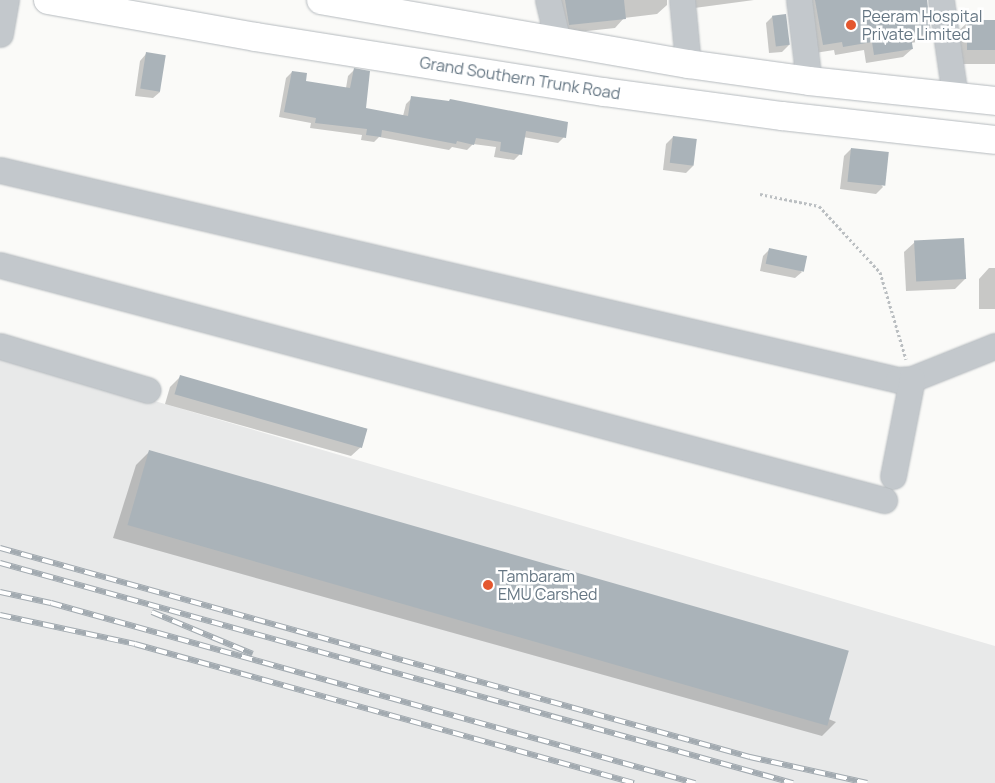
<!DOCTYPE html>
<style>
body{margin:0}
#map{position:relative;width:995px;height:783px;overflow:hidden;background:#fafaf8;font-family:Manrope,sans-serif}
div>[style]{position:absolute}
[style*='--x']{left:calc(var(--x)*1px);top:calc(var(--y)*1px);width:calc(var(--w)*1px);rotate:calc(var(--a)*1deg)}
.built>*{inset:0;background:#e8e9e9}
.shadow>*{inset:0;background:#0003}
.building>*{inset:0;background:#aab3b9;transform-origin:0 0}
.path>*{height:3px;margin-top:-1.5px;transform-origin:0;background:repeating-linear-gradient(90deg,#bbbfc2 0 2.5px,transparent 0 5px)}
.roads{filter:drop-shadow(0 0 1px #b5babe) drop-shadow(0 0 1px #b5babe)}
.minor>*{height:25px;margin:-12.5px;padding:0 12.5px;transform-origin:12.5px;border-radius:12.5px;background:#c3c8cc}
.major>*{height:28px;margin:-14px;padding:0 14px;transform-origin:14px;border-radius:14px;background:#fff}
.rail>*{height:5.5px;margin-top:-2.75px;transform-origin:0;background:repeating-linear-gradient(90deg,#fff 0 11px,#a2aab0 0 22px);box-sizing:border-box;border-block:1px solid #a2aab0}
.dots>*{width:14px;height:14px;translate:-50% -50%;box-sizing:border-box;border:2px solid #fff;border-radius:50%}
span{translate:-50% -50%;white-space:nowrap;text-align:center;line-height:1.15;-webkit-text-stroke:5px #fff;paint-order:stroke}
.poi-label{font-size:16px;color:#657683}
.left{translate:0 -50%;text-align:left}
.street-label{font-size:16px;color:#657683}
</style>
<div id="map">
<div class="built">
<div style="clip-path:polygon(0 356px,995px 646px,995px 783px,0 783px)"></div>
</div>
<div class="shadow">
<div style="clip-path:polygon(555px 0,667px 0,667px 5px,657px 14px,624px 18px,615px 28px,559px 34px)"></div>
<div style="clip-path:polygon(683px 0,754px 0,687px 9px)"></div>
<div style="clip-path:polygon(806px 0,926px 0,930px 33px,922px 41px,911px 43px,912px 49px,903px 57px,866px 63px,864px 50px,835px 55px,834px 50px,815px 53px)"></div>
<div style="clip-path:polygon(773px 16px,789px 45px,782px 52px,769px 53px,766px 23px)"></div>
<div style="clip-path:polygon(968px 22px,995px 22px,995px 64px,954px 64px,954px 35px)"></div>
<div style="clip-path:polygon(146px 54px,160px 92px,153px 98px,135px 96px,140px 61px)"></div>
<div style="clip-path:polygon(354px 70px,365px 109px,403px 116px,406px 104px,412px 98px,564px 137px,558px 143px,523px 137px,520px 154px,514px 160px,494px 157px,496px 147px,473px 144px,467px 150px,452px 147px,449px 150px,379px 137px,374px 142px,361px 140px,362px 135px,310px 128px,311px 123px,279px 117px,286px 78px,292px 72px,304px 82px,346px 88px,348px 76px)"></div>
<div style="clip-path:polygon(673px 137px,693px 166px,686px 173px,663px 170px,666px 144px)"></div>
<div style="clip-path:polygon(851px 149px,883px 187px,876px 194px,840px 189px,844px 156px)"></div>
<div style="clip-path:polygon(915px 242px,965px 279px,955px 289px,906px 291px,904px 252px)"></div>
<div style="clip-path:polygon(770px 249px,802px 272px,795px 278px,760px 271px,763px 256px)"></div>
<div style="clip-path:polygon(989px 268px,995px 268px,995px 309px,979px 309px,979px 279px)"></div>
<div style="clip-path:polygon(180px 377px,367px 429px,362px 446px,351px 456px,165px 404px,170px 387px)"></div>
<div style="clip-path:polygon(150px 451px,836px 722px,822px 736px,113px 538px,136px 465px)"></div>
</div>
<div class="building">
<div style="clip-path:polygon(565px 0,624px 0,626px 19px,569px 25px)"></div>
<div style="clip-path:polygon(815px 0,927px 0,931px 33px,911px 37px,913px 49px,874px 55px,872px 42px,843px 47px,842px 42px,823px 45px)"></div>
<div style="left:786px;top:14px;width:31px;height:14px;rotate:83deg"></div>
<div style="left:967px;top:20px;width:28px;height:30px"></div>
<div style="left:146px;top:52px;width:20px;height:37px;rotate:9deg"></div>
<div style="clip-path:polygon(354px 68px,370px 71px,366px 108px,408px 116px,411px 96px,449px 101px,450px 99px,568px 122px,566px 138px,526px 131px,522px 155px,500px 151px,501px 142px,476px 138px,474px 145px,457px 141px,456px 144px,382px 130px,381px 137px,366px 135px,367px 129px,315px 123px,316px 118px,284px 112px,292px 71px,307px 73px,306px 81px,350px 88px)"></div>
<div style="left:673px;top:136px;width:24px;height:27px;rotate:7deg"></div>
<div style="left:851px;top:148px;width:38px;height:34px;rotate:6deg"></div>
<div style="left:964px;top:238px;width:41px;height:50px;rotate:87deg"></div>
<div style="left:769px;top:248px;width:39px;height:16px;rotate:12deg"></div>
<div style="left:180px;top:375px;width:195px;height:20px;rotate:16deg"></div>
<div style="left:149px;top:450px;width:728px;height:78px;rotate:16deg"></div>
</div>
<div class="path">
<div style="--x:760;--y:194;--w:60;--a:11.5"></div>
<div style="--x:819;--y:206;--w:90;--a:47.3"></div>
<div style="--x:880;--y:272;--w:91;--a:73.4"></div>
</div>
<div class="roads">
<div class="minor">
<div style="--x:548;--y:0;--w:43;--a:76.6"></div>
<div style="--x:682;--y:0;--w:64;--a:84.6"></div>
<div style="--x:799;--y:0;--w:82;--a:83"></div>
<div style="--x:941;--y:0;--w:97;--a:81.7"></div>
<div style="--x:0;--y:34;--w:35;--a:-80"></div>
<div style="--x:0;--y:170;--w:922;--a:13.16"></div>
<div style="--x:898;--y:380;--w:14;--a:-4"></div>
<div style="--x:912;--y:379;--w:89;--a:-21.7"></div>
<div style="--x:0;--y:265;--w:915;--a:14.89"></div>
<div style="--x:0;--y:346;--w:154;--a:16.6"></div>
<div style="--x:893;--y:476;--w:99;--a:-78.9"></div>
</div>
<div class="major">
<div style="--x:48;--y:0;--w:211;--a:10.1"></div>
<div style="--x:256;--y:37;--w:352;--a:9"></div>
<div style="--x:604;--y:92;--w:180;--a:7.7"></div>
<div style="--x:782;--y:116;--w:214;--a:6.4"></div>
<div style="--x:321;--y:0;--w:373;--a:9.9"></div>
<div style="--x:688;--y:64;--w:122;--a:8"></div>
<div style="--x:809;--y:81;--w:187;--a:6.1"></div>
</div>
</div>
<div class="rail">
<div style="--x:0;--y:548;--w:779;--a:15.57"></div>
<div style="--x:750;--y:757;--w:120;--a:12.5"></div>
<div style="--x:0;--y:563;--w:823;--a:15.51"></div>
<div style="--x:0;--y:592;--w:52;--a:12.2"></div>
<div style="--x:51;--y:603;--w:669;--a:15.62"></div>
<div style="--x:152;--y:612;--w:109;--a:22.6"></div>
<div style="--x:0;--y:615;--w:138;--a:12.1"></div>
<div style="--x:135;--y:644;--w:518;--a:15.57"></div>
</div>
<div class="dots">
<div style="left:851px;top:25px;background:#e4572e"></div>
<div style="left:488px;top:585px;background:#e4572e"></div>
</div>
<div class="poi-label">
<span class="left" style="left:862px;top:25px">Peeram Hospital<br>Private Limited</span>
<span class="left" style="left:498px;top:585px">Tambaram<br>EMU Carshed</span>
</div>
<div class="street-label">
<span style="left:520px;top:78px;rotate:9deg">Grand Southern Trunk Road</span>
</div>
</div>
